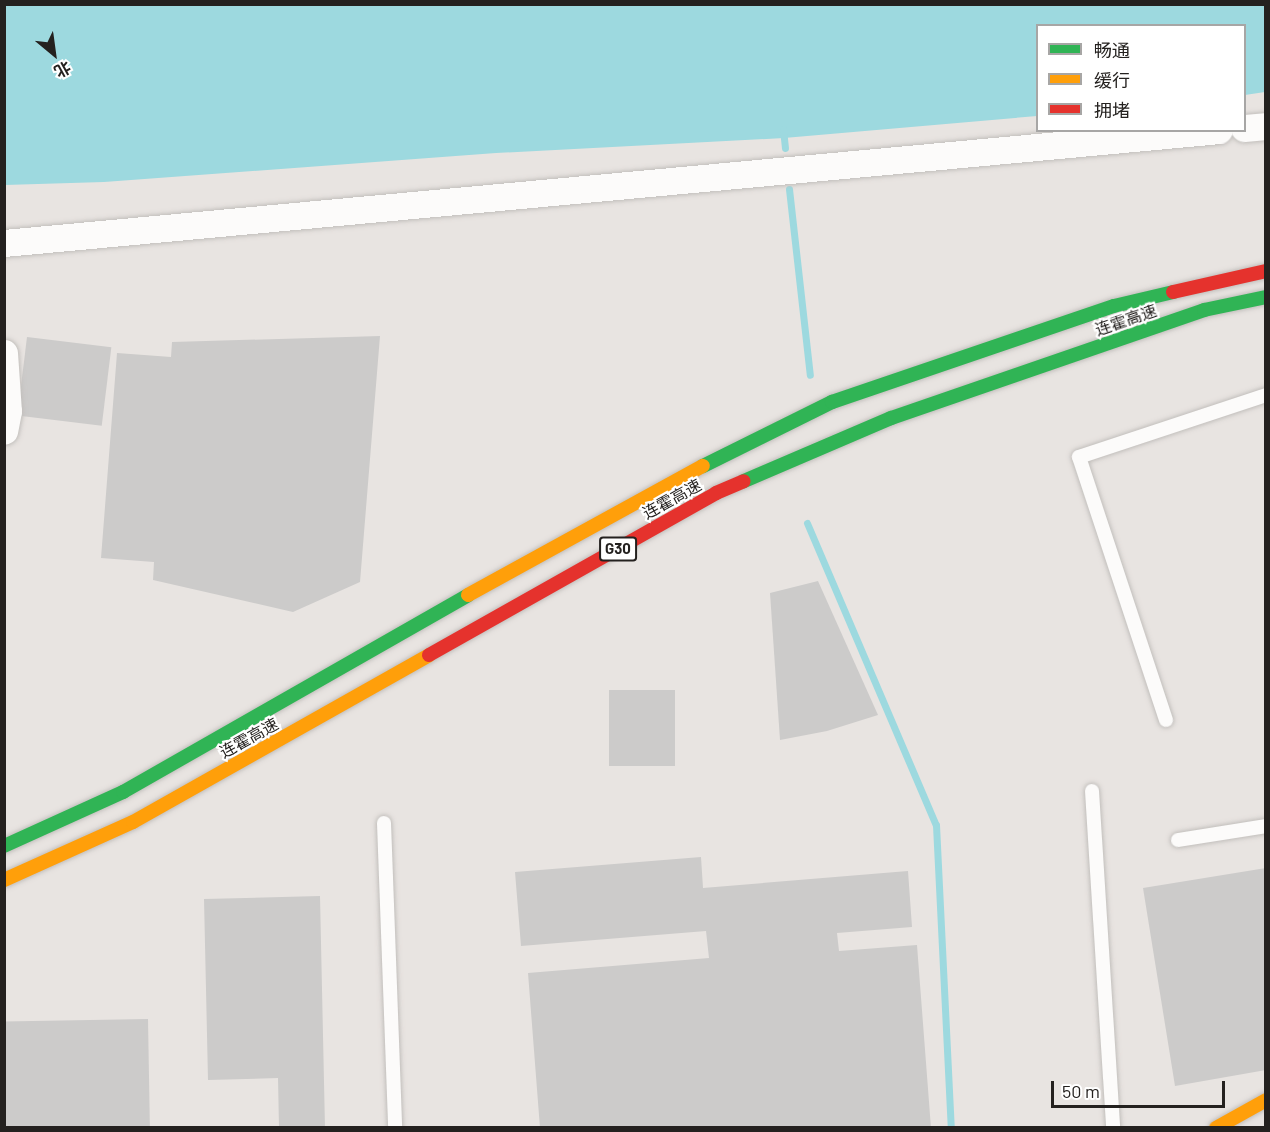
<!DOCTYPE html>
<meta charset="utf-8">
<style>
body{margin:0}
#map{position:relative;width:1270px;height:1132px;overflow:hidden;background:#e8e4e1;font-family:Barlow,"Noto Sans SC",sans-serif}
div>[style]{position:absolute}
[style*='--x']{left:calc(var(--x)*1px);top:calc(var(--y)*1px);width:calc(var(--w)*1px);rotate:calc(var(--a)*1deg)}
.water>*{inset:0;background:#9dd9df}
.stream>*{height:7px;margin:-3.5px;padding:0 3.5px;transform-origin:3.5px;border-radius:3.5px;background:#9dd9df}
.building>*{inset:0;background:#cccbca;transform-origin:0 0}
.roads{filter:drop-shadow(0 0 2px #c2bfbc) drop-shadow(0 0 2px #c2bfbc)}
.lane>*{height:14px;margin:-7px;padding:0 7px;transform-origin:7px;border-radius:7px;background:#fcfbfa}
.street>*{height:27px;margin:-13.5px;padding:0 13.5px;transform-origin:13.5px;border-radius:13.5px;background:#fcfbfa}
.fast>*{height:14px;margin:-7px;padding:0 7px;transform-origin:7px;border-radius:7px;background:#30b455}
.slow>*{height:14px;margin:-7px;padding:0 7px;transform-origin:7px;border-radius:7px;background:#ff9f0a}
.jam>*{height:14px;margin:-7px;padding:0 7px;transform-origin:7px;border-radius:7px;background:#e5322d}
span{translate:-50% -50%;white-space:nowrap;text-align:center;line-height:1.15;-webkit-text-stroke:4.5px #fff;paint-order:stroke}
.shield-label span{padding:2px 4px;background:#fff;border:2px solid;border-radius:4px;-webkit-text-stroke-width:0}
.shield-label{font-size:15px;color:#24211f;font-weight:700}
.street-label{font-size:16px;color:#24211f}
.frame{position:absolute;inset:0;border:6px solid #24211f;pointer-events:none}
.legend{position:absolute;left:1036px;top:24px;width:210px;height:108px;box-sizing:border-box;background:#fff;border:2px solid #a7a6a5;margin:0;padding:8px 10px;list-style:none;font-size:18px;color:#24211f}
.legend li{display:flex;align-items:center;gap:12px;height:30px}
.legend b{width:30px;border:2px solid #a7a6a5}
.north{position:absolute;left:24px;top:24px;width:60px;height:60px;-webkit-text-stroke:4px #fff;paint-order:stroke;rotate:151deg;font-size:16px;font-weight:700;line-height:24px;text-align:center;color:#24211f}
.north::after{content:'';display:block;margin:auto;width:21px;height:27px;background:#24211f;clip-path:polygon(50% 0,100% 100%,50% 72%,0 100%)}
.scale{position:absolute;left:1051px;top:1081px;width:174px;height:27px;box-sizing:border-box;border:3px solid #24211f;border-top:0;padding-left:8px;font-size:18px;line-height:21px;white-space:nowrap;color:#24211f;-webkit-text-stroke:4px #fff;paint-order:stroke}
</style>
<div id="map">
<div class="water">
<div style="clip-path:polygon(5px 4px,1265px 5px,1265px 92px,1245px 95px,1244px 26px,1038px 26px,1037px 116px,784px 138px,496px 153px,104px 182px,5px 185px)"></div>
</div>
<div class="stream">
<div style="--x:783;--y:129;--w:19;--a:84"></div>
<div style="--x:789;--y:189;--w:187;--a:83.6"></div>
<div style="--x:807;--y:523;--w:328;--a:66.9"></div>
<div style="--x:936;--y:825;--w:303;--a:87.2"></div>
</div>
<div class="building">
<div style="clip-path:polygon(380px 336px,360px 582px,293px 612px,153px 580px,154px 562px,101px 558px,117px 353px,171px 357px,172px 342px)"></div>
<div style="left:27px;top:337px;width:85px;height:79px;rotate:7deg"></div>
<div style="clip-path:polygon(818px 581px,878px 715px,827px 731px,780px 740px,770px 593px)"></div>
<div style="left:675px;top:690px;width:76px;height:66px;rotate:90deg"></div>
<div style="clip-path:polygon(701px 857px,703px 888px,908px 871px,912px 927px,837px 933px,839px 951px,917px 945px,931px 1128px,540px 1128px,528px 973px,709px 958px,706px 931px,521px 946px,515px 872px)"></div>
<div style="clip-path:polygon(1266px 868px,1266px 1070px,1175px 1086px,1143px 888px)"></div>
<div style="clip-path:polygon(320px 896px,325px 1128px,279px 1128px,278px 1078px,208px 1080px,204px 899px)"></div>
<div style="left:148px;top:1019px;width:109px;height:144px;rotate:89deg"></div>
</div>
<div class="roads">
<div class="lane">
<div style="--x:1166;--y:720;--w:277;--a:-108.3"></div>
<div style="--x:1079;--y:457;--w:197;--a:-18.3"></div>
<div style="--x:1092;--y:791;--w:338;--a:86.4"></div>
<div style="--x:384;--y:823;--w:305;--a:87.9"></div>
<div style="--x:1178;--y:840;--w:89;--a:-9"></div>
</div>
<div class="street">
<div style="--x:1244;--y:128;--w:22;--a:-5"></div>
<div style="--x:4;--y:243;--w:1220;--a:-5.31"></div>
<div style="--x:4;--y:353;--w:58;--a:86.1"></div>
<div style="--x:8;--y:411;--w:20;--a:101"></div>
</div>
<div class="fast">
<div style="--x:703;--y:466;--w:144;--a:-26.4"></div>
<div style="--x:832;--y:402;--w:298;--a:-18.8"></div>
<div style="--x:1114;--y:306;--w:61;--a:-13.3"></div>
<div style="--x:744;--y:481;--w:160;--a:-23.2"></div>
<div style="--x:891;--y:418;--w:331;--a:-19"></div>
<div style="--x:1204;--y:310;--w:63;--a:-11.8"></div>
<div style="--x:4;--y:846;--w:131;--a:-24.4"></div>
<div style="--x:123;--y:792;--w:397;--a:-29.7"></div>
</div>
<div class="slow">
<div style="--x:468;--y:595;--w:268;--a:-28.8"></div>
<div style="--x:4;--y:880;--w:141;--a:-24.2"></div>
<div style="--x:133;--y:822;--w:340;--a:-29.4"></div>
<div style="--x:1216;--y:1128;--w:57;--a:-29.2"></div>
</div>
<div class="jam">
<div style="--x:1173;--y:292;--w:95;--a:-12.7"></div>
<div style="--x:429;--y:655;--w:330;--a:-29.4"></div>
<div style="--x:716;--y:493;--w:30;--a:-23"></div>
</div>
</div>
<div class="shield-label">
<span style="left:618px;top:549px">G30</span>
</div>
<div class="street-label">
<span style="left:1126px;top:320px;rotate:-19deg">连霍高速</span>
<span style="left:672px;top:499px;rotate:-29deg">连霍高速</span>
<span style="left:249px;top:738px;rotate:-29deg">连霍高速</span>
</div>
<div class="frame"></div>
<ul class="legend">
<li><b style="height:8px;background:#30b455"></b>畅通</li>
<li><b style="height:8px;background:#ff9f0a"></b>缓行</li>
<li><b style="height:8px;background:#e5322d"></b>拥堵</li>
</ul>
<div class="north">北</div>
<div class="scale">50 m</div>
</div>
